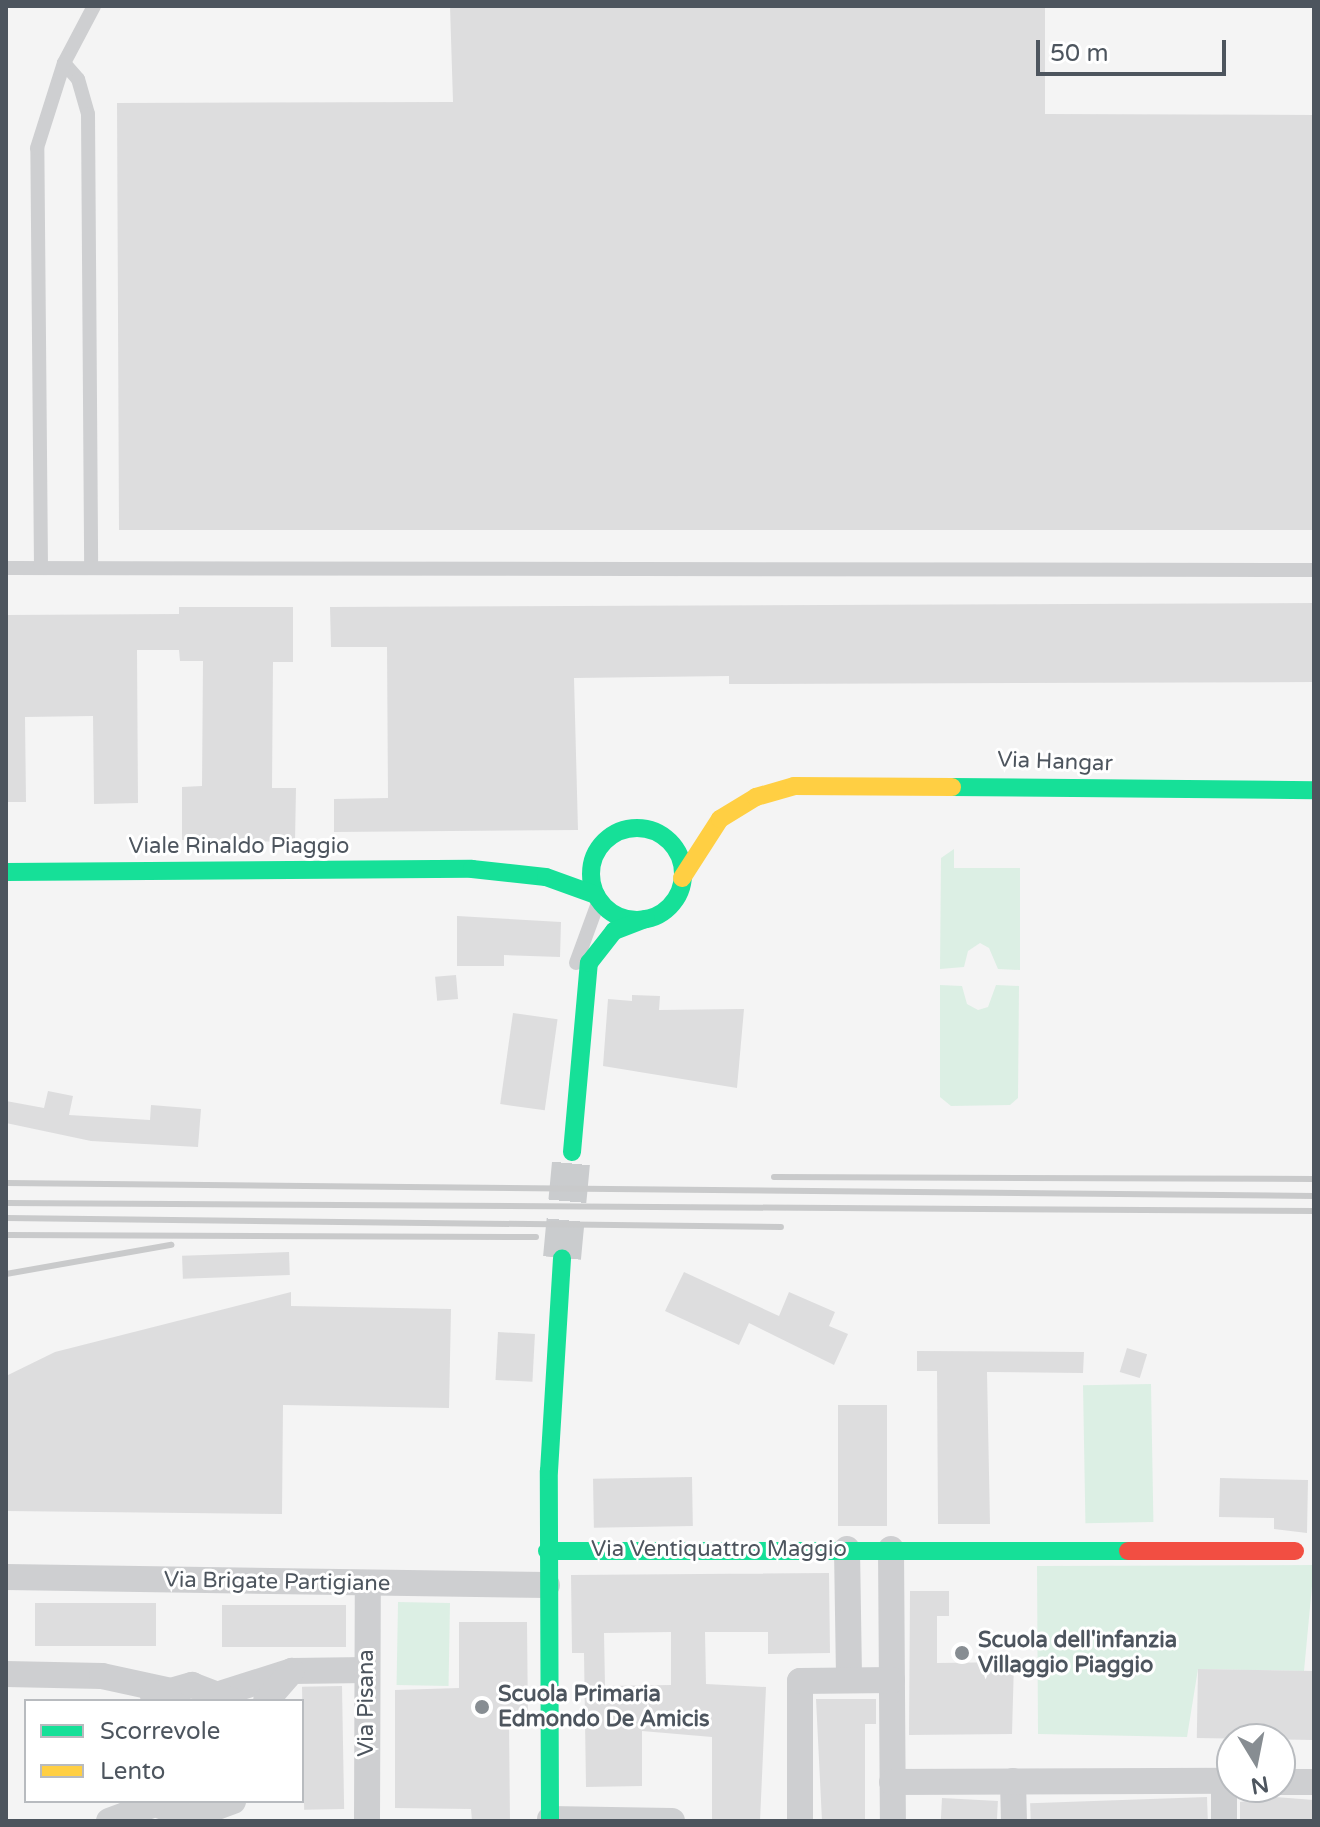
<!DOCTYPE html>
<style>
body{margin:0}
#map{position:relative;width:1320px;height:1827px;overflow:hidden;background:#f4f4f4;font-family:"Varela Round",sans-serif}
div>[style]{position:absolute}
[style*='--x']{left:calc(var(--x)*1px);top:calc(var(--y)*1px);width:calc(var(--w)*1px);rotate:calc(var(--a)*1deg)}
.green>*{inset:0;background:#dcefe4;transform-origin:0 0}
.building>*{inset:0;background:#ddddde;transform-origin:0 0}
.secondary-tunnel>*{height:38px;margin-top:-19px;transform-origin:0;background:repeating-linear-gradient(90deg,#caccce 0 38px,transparent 0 57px)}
.lane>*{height:14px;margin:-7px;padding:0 7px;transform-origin:7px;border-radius:7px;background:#cecfd1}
.street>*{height:26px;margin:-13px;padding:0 13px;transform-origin:13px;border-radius:13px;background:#cecfd1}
.fast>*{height:18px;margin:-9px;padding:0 9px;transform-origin:9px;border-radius:9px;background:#16e098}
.fast>.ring{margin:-9px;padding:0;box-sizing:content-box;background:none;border:18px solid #16e098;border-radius:50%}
.slow>*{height:18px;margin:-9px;padding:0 9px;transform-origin:9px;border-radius:9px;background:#ffcf43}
.jam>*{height:18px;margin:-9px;padding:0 9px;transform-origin:9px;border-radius:9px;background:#f24e42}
.rail>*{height:6px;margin:-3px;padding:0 3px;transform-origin:3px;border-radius:3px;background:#c9cacb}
.dots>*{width:22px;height:22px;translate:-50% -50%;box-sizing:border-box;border:4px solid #fff;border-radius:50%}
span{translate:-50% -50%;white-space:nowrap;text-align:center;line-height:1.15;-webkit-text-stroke:6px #fff;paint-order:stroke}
.street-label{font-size:22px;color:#4d555e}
.poi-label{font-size:22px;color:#4d555e;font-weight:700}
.left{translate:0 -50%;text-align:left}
.frame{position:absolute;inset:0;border:8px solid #4d555e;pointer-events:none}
.legend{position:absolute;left:24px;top:1699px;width:280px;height:104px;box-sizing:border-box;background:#fff;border:2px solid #b8bbbf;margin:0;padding:10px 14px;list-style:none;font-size:24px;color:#4d555e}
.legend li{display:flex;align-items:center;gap:16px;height:40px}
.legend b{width:40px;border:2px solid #b8bbbf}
.north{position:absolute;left:1216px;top:1723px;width:80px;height:80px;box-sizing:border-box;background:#fff;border:2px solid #b8bbbf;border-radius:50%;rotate:170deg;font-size:22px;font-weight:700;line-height:32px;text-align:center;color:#4d555e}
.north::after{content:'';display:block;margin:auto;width:28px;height:36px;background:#878d92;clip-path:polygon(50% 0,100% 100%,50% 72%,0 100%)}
.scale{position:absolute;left:1036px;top:40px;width:190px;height:36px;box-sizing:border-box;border:4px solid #4d555e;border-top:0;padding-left:10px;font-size:24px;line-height:28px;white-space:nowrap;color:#4d555e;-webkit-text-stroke:6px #fff;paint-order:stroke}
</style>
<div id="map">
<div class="green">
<div style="clip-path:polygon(954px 849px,954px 868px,1020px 868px,1020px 970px,998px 969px,989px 948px,980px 943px,968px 951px,964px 967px,940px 969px,941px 858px)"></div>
<div style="clip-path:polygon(940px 985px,962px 986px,967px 1004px,978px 1010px,988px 1007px,996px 985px,1019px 986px,1018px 1098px,1010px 1105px,951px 1106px,940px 1097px)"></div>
<div style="left:1151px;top:1384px;width:138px;height:68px;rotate:89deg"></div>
<div style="clip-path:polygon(1314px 1565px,1304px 1671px,1198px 1669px,1187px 1737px,1038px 1734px,1037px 1566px)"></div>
<div style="left:398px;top:1602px;width:52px;height:83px;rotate:1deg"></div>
</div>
<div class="building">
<div style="clip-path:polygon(450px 6px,1045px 6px,1045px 114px,1314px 115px,1314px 530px,119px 530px,117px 103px,453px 102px)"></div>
<div style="clip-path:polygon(1314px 603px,1314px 682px,729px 684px,729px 676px,574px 678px,578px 830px,334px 832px,334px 799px,388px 798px,387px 647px,331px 647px,330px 607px)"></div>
<div style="clip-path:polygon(179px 607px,293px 607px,293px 662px,273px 662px,272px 788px,296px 788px,295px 842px,182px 840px,182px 787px,202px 786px,203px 661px,180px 661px,179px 650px,137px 650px,138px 803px,94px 804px,93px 716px,25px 717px,26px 802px,6px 802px,6px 615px,179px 614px)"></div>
<div style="clip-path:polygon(457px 916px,561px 922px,560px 957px,504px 955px,504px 966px,457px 966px)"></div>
<div style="left:456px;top:975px;width:24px;height:21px;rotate:85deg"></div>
<div style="clip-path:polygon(632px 995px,660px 996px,659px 1010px,744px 1009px,737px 1088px,603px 1066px,608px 999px,632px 1001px)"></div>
<div style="left:513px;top:1013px;width:45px;height:92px;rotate:8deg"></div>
<div style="clip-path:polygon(48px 1091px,73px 1096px,69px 1115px,150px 1120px,151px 1105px,201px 1109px,198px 1147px,91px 1141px,6px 1123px,6px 1101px,44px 1108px)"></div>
<div style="left:289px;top:1252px;width:23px;height:107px;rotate:88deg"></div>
<div style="clip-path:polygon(684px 1272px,779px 1316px,789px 1292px,835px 1312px,829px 1326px,848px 1334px,834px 1365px,749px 1323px,739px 1345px,665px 1311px)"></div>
<div style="clip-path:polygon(291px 1292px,291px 1306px,451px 1309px,449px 1408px,283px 1405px,282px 1514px,6px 1511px,6px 1376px,55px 1352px)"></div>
<div style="left:498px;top:1332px;width:37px;height:48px;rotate:3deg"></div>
<div style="left:1127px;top:1348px;width:21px;height:25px;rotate:17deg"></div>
<div style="clip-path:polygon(917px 1351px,1084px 1352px,1083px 1373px,987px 1372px,990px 1524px,938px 1524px,937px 1371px,917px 1371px)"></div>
<div style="left:838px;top:1405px;width:49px;height:121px"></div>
<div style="left:692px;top:1477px;width:49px;height:99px;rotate:89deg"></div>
<div style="clip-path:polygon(1220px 1478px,1308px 1480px,1307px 1533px,1274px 1529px,1274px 1518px,1219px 1517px)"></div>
<div style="clip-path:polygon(evenodd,829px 1573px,830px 1653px,768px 1654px,768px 1632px,705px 1632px,706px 1684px,766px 1687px,760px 1821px,712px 1821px,712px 1737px,642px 1731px,642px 1786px,586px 1787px,584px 1653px,572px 1653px,571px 1575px,829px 1573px,671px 1632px,671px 1685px,605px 1686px,604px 1633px,671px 1632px)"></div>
<div style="clip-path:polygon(910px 1591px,949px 1591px,949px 1616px,937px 1616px,937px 1663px,1014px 1662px,1012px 1734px,909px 1735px)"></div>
<div style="left:35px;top:1603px;width:121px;height:43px"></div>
<div style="left:222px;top:1605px;width:124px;height:42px"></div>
<div style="clip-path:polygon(459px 1622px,527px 1622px,528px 1724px,509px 1725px,510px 1821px,472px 1821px,471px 1809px,395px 1808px,395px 1690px,459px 1688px)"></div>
<div style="left:1198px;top:1669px;width:116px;height:69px;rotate:1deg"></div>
<div style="left:342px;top:1686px;width:123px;height:40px;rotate:89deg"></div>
<div style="clip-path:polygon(816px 1699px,876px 1699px,876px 1724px,865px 1724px,865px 1821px,822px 1821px)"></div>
<div style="left:1207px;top:1797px;width:24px;height:177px;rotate:88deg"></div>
<div style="clip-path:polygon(1275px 1797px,1314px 1800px,1314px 1821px,1240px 1821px,1240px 1802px)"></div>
<div style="left:942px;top:1798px;width:56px;height:23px;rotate:3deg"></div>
</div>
<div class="secondary-tunnel">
<div style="--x:562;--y:1258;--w:106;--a:-84.6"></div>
</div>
<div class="lane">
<div style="--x:64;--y:63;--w:21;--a:49"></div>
<div style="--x:78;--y:79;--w:36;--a:74"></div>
<div style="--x:88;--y:114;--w:454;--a:89.6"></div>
<div style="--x:6;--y:568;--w:1308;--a:0.09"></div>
<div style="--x:41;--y:568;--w:420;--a:-90.5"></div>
<div style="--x:37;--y:148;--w:89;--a:-72.4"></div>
<div style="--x:64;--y:63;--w:64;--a:-62.2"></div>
<div style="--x:576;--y:963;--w:67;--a:-69.9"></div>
</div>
<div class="street">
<div style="--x:847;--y:1549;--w:131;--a:89.1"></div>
<div style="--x:891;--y:1549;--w:272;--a:89.6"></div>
<div style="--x:6;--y:1577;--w:541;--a:0.85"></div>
<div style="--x:6;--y:1674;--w:96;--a:1.2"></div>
<div style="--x:102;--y:1676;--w:66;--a:12.3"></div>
<div style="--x:223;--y:1693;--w:72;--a:-17.7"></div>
<div style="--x:292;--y:1671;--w:75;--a:-0.8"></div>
<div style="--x:153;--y:1696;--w:41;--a:-15.8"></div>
<div style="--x:192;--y:1685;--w:44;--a:21.3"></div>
<div style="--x:266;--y:1701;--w:40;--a:-49"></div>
<div style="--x:1013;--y:1781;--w:40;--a:88.6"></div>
<div style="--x:1224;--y:1781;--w:40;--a:90"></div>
<div style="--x:892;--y:1782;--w:340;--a:-0.2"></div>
<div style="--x:1280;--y:1782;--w:34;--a:0"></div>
<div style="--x:148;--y:1801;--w:45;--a:20.9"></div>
<div style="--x:190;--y:1817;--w:46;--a:-20.4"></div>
<div style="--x:550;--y:1819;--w:122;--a:0.9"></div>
<div style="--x:109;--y:1821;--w:46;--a:-20.4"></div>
<div style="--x:367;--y:1821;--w:237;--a:-89.8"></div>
<div style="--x:800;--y:1821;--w:140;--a:-90"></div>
<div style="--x:800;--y:1681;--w:92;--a:-0.6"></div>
</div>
<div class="fast">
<div style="--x:952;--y:787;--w:362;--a:0.5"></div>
<div class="ring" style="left:591px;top:828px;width:74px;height:74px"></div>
<div style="--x:6;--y:872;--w:466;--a:-0.4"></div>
<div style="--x:472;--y:869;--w:74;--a:6.2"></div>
<div style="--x:546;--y:877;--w:53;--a:19.8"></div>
<div style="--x:572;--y:1152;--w:190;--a:-84.9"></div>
<div style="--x:589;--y:963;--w:41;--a:-52"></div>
<div style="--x:614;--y:931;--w:34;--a:-21"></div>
<div style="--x:547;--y:1551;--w:581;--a:0"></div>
<div style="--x:550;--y:1821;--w:350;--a:-90.2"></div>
<div style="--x:549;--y:1471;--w:213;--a:-86.5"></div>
</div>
<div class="slow">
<div style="--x:682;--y:878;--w:70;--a:-57.2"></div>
<div style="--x:720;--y:819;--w:42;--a:-31.4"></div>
<div style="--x:756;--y:797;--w:40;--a:-16"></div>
<div style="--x:794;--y:786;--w:158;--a:0.4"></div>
</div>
<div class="jam">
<div style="--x:1128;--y:1551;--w:167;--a:0"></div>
</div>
<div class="rail">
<div style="--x:774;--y:1177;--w:540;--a:0.21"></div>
<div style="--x:6;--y:1183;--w:1308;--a:0.57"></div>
<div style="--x:6;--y:1203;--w:1308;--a:0.35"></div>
<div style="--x:6;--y:1218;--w:775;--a:0.67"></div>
<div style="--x:6;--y:1235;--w:530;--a:0.22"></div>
<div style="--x:6;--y:1274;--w:168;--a:-10"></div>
</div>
<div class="dots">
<div style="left:962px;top:1653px;background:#878d92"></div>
<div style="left:482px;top:1707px;background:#878d92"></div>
</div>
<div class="street-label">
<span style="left:1055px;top:762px;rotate:2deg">Via Hangar</span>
<span style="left:239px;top:847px">Viale Rinaldo Piaggio</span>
<span style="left:719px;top:1550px">Via Ventiquattro Maggio</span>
<span style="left:277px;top:1582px;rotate:1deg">Via Brigate Partigiane</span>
<span style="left:367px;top:1703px;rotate:-90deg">Via Pisana</span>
</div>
<div class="poi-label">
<span class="left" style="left:978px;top:1653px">Scuola dell'infanzia<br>Villaggio Piaggio</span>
<span class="left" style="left:498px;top:1707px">Scuola Primaria<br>Edmondo De Amicis</span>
</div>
<div class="frame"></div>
<ul class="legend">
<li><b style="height:10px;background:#16e098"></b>Scorrevole</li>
<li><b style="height:10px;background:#ffcf43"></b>Lento</li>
</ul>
<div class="north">N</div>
<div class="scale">50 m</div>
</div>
